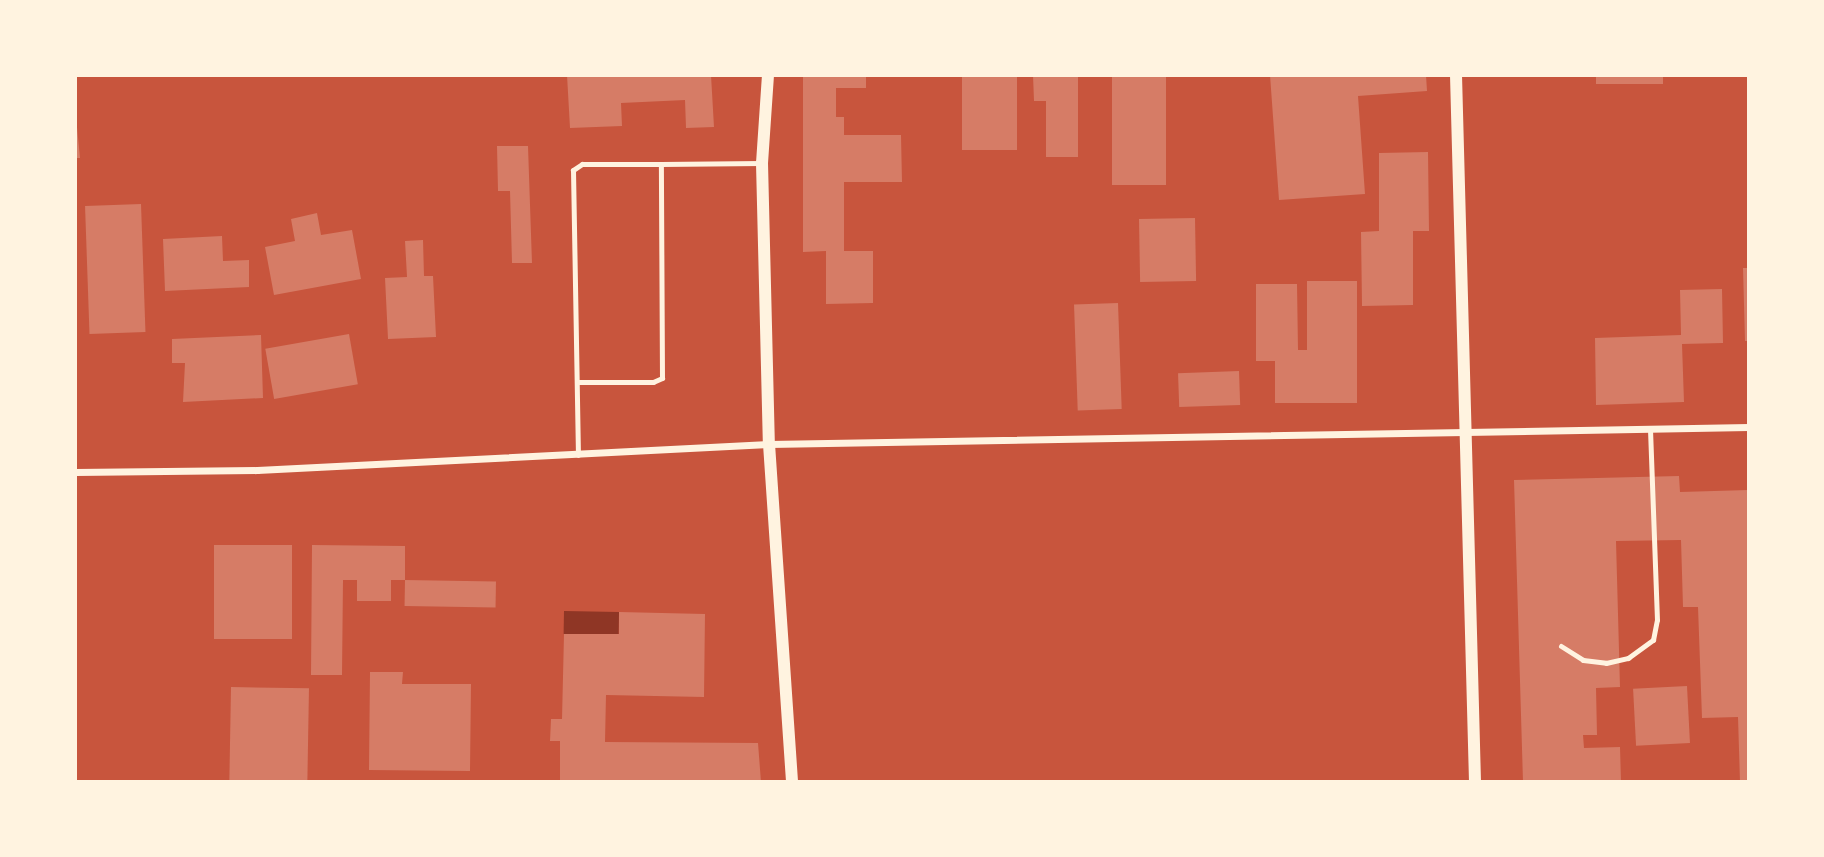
<!DOCTYPE html>
<style>
body{margin:0}
#map{position:relative;width:1824px;height:857px;overflow:hidden;background:#c8553d;font-family:Karla,sans-serif}
div>[style]{position:absolute}
[style*='--x']{left:calc(var(--x)*1px);top:calc(var(--y)*1px);width:calc(var(--w)*1px);rotate:calc(var(--a)*1deg)}
.water>*{inset:0;background:#8f3625;transform-origin:0 0}
.building>*{inset:0;background:#d67c66;transform-origin:0 0}
.service>*{height:5px;margin:-2.5px;padding:0 2.5px;transform-origin:2.5px;border-radius:2.5px;background:#fff3e0}
.minor>*{height:7px;margin:-3.5px;padding:0 3.5px;transform-origin:3.5px;border-radius:3.5px;background:#fff3e0}
.tertiary>*{height:12px;margin:-6px;padding:0 6px;transform-origin:6px;border-radius:6px;background:#fff3e0}
span{translate:-50% -50%;white-space:nowrap;text-align:center;line-height:1.15;-webkit-text-stroke:5px #fff3e0;paint-order:stroke}
.frame{position:absolute;inset:0;border:77px solid #fff3e0;pointer-events:none}
</style>
<div id="map">
<div class="water">
<div style="left:564px;top:611px;width:55px;height:23px;rotate:1deg"></div>
</div>
<div class="building">
<div style="clip-path:polygon(567px 75px,711px 75px,714px 127px,686px 128px,685px 100px,621px 103px,622px 126px,570px 128px)"></div>
<div style="clip-path:polygon(803px 75px,866px 75px,866px 88px,836px 88px,836px 117px,844px 117px,844px 135px,901px 135px,902px 182px,844px 182px,844px 251px,873px 251px,873px 303px,826px 304px,826px 251px,803px 252px)"></div>
<div style="left:962px;top:75px;width:55px;height:75px"></div>
<div style="clip-path:polygon(1033px 75px,1078px 75px,1078px 157px,1046px 157px,1046px 101px,1034px 101px)"></div>
<div style="left:1112px;top:75px;width:54px;height:110px"></div>
<div style="clip-path:polygon(1270px 75px,1426px 75px,1427px 91px,1358px 96px,1365px 194px,1279px 200px)"></div>
<div style="left:1596px;top:75px;width:67px;height:9px"></div>
<div style="clip-path:polygon(75px 107px,80px 158px,75px 158px)"></div>
<div style="clip-path:polygon(497px 146px,528px 146px,532px 263px,512px 263px,510px 191px,498px 191px)"></div>
<div style="clip-path:polygon(1428px 152px,1429px 231px,1413px 231px,1413px 305px,1362px 306px,1361px 232px,1379px 231px,1379px 153px)"></div>
<div style="left:141px;top:204px;width:128px;height:56px;rotate:88deg"></div>
<div style="clip-path:polygon(317px 213px,321px 235px,352px 230px,361px 279px,274px 295px,265px 247px,295px 241px,291px 219px)"></div>
<div style="left:1195px;top:218px;width:63px;height:56px;rotate:89deg"></div>
<div style="clip-path:polygon(222px 236px,223px 261px,249px 260px,249px 287px,165px 291px,163px 239px)"></div>
<div style="clip-path:polygon(423px 240px,424px 276px,433px 276px,436px 337px,388px 339px,385px 278px,407px 277px,405px 241px)"></div>
<div style="clip-path:polygon(1743px 268px,1749px 268px,1749px 341px,1745px 341px)"></div>
<div style="clip-path:polygon(1307px 281px,1357px 281px,1357px 403px,1275px 403px,1275px 361px,1256px 361px,1256px 284px,1297px 284px,1298px 350px,1307px 350px)"></div>
<div style="clip-path:polygon(1722px 289px,1723px 343px,1682px 344px,1684px 402px,1596px 405px,1595px 338px,1681px 335px,1680px 290px)"></div>
<div style="left:1118px;top:303px;width:106px;height:44px;rotate:88deg"></div>
<div style="left:349px;top:334px;width:51px;height:85px;rotate:80deg"></div>
<div style="clip-path:polygon(261px 335px,263px 398px,183px 402px,185px 363px,172px 363px,172px 339px)"></div>
<div style="left:1239px;top:371px;width:34px;height:61px;rotate:88deg"></div>
<div style="clip-path:polygon(1679px 476px,1680px 492px,1748px 490px,1749px 782px,1740px 782px,1738px 717px,1702px 718px,1698px 607px,1683px 607px,1681px 540px,1616px 541px,1620px 687px,1596px 688px,1597px 735px,1583px 735px,1584px 748px,1620px 747px,1621px 782px,1523px 782px,1514px 480px)"></div>
<div style="left:214px;top:545px;width:78px;height:94px"></div>
<div style="clip-path:polygon(312px 545px,405px 546px,405px 580px,391px 580px,391px 601px,357px 601px,357px 580px,343px 580px,342px 675px,311px 675px)"></div>
<div style="left:405px;top:580px;width:91px;height:26px;rotate:1deg"></div>
<div style="clip-path:polygon(619px 612px,705px 614px,704px 697px,606px 695px,605px 742px,758px 743px,761px 782px,560px 782px,560px 741px,550px 741px,551px 719px,562px 719px,564px 634px,619px 634px)"></div>
<div style="clip-path:polygon(370px 672px,403px 672px,402px 684px,471px 684px,470px 771px,369px 770px)"></div>
<div style="left:1687px;top:686px;width:57px;height:54px;rotate:87deg"></div>
<div style="left:231px;top:687px;width:78px;height:95px;rotate:1deg"></div>
</div>
<div class="service">
<div style="--x:661;--y:164;--w:101;--a:-0.6"></div>
<div style="--x:577;--y:382;--w:76;--a:0"></div>
<div style="--x:653;--y:382;--w:10;--a:-24"></div>
<div style="--x:662;--y:378;--w:214;--a:-90.3"></div>
<div style="--x:661;--y:164;--w:79;--a:180"></div>
<div style="--x:582;--y:164;--w:11;--a:146"></div>
<div style="--x:573;--y:170;--w:285;--a:89"></div>
<div style="--x:1561;--y:646;--w:26;--a:32"></div>
<div style="--x:1583;--y:660;--w:23;--a:7"></div>
<div style="--x:1606;--y:663;--w:23;--a:-13"></div>
<div style="--x:1628;--y:658;--w:31;--a:-36"></div>
<div style="--x:1653;--y:640;--w:20;--a:-79"></div>
<div style="--x:1657;--y:620;--w:191;--a:-92.1"></div>
</div>
<div class="minor">
<div style="--x:75;--y:472;--w:182;--a:-0.6"></div>
<div style="--x:257;--y:470;--w:513;--a:-2.91"></div>
<div style="--x:769;--y:444;--w:980;--a:-0.99"></div>
</div>
<div class="tertiary">
<div style="--x:768;--y:75;--w:88;--a:93.9"></div>
<div style="--x:762;--y:163;--w:281;--a:88.6"></div>
<div style="--x:769;--y:444;--w:339;--a:86.1"></div>
<div style="--x:1456;--y:75;--w:707;--a:88.46"></div>
</div>
<div class="frame"></div>
</div>
